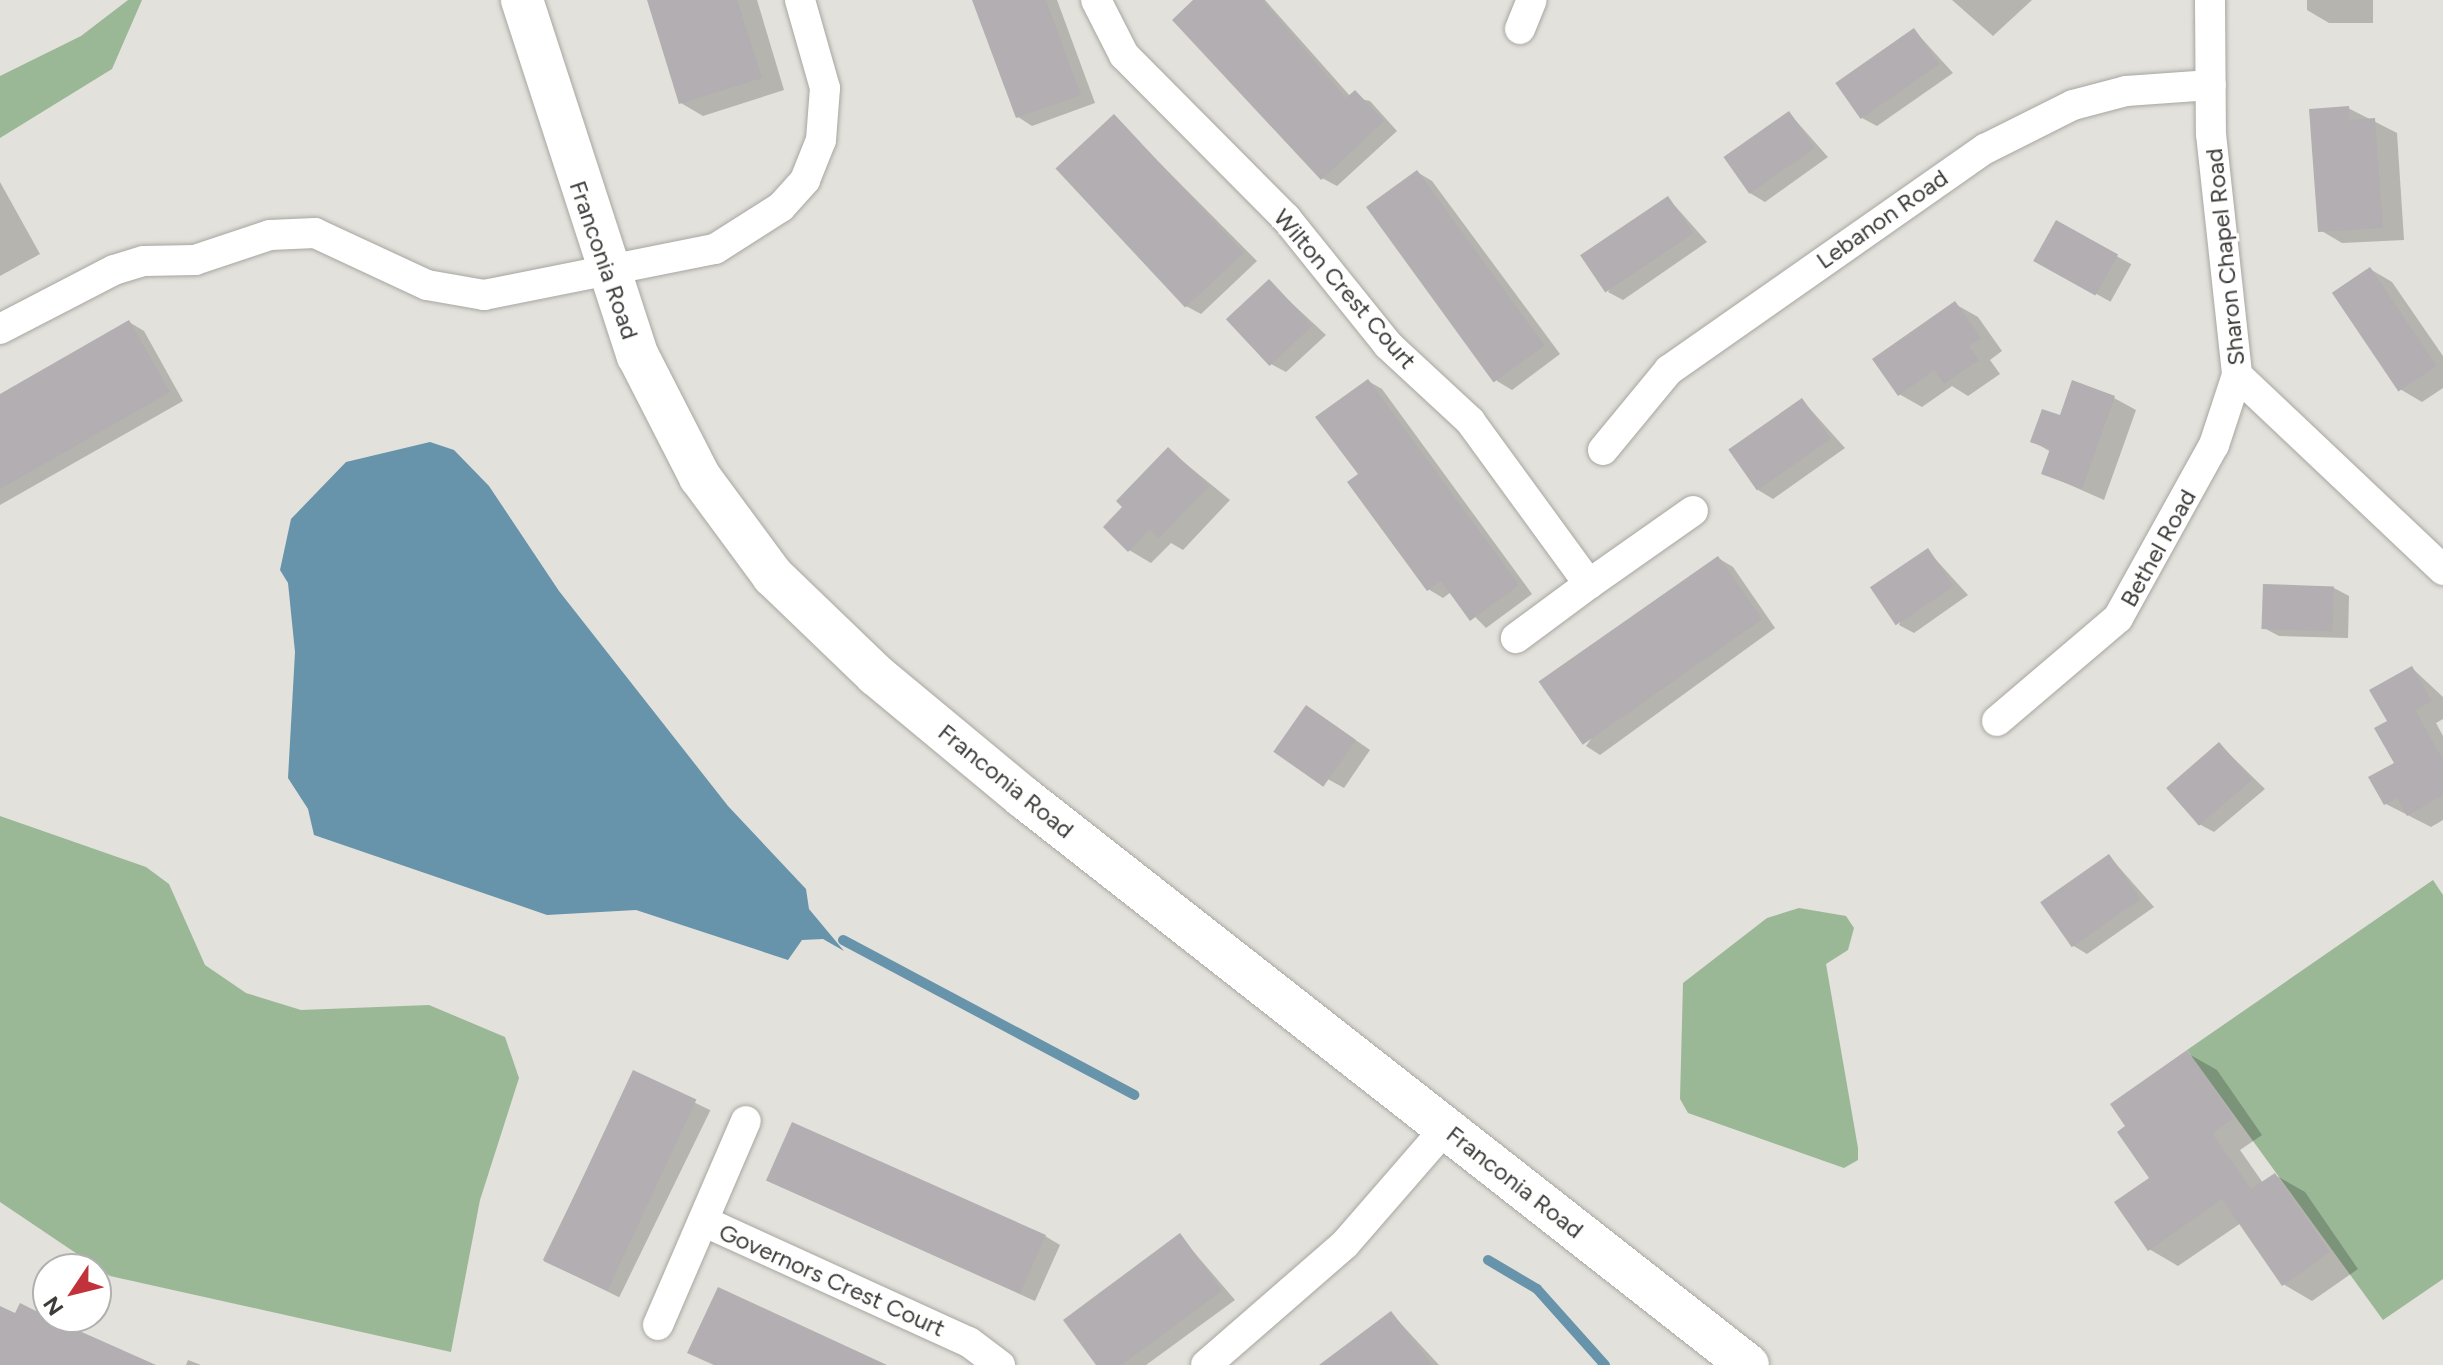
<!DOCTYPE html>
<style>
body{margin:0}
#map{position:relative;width:2443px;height:1365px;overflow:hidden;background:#e3e1db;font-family:Figtree,sans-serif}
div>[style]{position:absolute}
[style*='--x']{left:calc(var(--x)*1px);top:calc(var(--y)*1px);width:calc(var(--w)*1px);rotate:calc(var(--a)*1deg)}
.green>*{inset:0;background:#9ab896}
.water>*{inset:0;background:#6794aa}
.shadow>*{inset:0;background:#0003;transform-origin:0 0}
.stream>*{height:10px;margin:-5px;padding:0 5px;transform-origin:5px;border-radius:5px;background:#6794aa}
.building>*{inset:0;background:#b2aeb2;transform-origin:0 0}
.roads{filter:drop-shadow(0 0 2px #a8a6a1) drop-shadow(0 0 2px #a8a6a1)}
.minor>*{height:30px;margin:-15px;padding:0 15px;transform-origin:15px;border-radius:15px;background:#fff}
.secondary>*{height:42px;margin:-21px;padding:0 21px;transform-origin:21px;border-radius:21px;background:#fff}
span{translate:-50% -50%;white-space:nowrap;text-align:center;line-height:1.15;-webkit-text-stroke:6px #fff;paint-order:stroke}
.street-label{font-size:24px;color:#3d3c3a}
.north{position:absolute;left:32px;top:1253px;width:80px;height:80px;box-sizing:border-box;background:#fff;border:2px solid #b1b1b0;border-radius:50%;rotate:235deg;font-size:22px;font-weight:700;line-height:32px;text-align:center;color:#3d3c3a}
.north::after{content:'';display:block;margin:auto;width:28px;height:36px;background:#c2323a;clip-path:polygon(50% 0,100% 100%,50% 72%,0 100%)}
</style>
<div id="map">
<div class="green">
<div style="clip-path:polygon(128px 0,142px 0,112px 69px,0 138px,0 76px,81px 36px)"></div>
<div style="clip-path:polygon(0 816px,146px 867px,169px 884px,205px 965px,246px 993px,301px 1010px,429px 1005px,505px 1037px,519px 1078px,480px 1200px,451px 1352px,110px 1276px,0 1202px)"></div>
<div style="clip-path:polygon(2433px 880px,2443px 895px,2443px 1279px,2383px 1320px,2187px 1050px)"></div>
<div style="clip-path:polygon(1799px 908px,1846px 916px,1854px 928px,1848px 950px,1826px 964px,1858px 1148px,1858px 1160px,1844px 1168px,1688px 1113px,1680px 1099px,1683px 983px,1767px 918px)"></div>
</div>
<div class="water">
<div style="clip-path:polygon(430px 442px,454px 450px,489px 486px,559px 591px,728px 806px,806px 889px,809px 909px,844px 951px,823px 939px,802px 940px,788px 960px,636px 910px,547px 915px,314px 835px,308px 809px,288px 778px,295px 652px,288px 583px,280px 570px,291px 519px,346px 462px)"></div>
</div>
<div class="shadow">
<div style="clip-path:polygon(649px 0,757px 0,784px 90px,703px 116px,681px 103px)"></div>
<div style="clip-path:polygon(974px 0,1057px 0,1095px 103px,1032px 126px,1018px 117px)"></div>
<div style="clip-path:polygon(1196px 0,1265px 0,1351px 97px,1370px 101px,1397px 131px,1337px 186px,1322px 178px)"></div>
<div style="clip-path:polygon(1952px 0,2032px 0,1993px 36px)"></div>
<div style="clip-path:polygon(2307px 0,2373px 0,2373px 23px,2329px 23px,2307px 10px)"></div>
<div style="clip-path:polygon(1914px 30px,1953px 73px,1877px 126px,1862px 118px)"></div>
<div style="clip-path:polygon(2348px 108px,2397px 133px,2404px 240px,2342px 243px,2320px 230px)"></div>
<div style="clip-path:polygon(1789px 113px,1828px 157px,1765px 202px,1750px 193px)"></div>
<div style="clip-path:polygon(1114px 117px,1257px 261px,1201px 314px,1186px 306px)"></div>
<div style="clip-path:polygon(1417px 172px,1432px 181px,1560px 354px,1512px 390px,1497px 381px)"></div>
<div style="clip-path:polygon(0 182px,40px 254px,0 276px)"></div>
<div style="clip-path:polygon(1668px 198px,1707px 242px,1623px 300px,1608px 292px)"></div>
<div style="left:2057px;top:223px;width:85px;height:43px;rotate:29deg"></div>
<div style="clip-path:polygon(2370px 269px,2392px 282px,2443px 356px,2443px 388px,2422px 402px,2400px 389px)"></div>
<div style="clip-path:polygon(1269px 282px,1326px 335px,1286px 372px,1271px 364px)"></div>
<div style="clip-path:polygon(1955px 304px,1978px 317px,2002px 351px,1990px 360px,2000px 374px,1968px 396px,1952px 386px,1922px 407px,1899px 394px)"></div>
<div style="clip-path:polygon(129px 322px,144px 331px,183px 401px,0 505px,0 396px)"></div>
<div style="clip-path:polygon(1368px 381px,1382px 389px,1532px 594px,1486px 628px,1451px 592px,1443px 598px,1428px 589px,1360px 475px)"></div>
<div style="clip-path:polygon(2114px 398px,2136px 410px,2104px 500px,2043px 473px,2051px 452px,2032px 441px,2061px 418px)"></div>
<div style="clip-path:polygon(1802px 400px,1845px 448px,1773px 499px,1758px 490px)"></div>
<div style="clip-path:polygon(1169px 450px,1230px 500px,1183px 550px,1171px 543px,1151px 563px,1129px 550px,1125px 506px)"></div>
<div style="clip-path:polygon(1928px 551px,1968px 595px,1914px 633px,1899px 625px)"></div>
<div style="clip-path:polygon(1718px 558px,1733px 567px,1775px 628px,1600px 755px,1586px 746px)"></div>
<div style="clip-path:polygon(2334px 588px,2349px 596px,2348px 638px,2279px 636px,2264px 628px)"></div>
<div style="clip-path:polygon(2412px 668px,2443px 697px,2443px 719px,2436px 723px,2443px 736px,2443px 820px,2431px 827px,2386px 804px,2397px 764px,2389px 722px)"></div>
<div style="clip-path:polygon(1321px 716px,1370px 750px,1344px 788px,1277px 751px)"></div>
<div style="clip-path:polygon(2219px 744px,2265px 789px,2214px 832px,2199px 824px)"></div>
<div style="clip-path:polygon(2109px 856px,2154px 907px,2087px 954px,2072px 945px)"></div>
<div style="clip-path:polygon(2187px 1053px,2217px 1070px,2262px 1135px,2240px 1150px,2263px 1183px,2275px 1175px,2305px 1192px,2358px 1269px,2312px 1301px,2283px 1284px,2241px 1223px,2178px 1266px,2149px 1249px,2152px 1178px)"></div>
<div style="left:634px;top:1073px;width:85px;height:208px;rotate:26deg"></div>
<div style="clip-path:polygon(768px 1181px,1045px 1236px,1060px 1245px,1035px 1301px)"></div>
<div style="clip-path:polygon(1180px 1236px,1235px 1300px,1146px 1365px,1098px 1365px)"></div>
<div style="clip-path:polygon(1391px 1313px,1439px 1365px,1322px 1365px)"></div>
<div style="clip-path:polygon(188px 1360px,201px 1365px,186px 1365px)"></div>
</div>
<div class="stream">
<div style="--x:843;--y:940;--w:330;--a:28"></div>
<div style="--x:1488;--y:1260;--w:57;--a:30.6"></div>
<div style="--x:1537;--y:1289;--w:102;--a:48.2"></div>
</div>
<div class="building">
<div style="clip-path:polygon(647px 0,737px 0,762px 78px,679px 104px)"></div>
<div style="clip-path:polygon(972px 0,1046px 0,1081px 95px,1016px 118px)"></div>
<div style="clip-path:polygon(1193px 0,1262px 0,1346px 98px,1355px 90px,1384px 121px,1321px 180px,1172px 20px)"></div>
<div style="left:1914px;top:28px;width:44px;height:96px;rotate:55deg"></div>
<div style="clip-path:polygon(2349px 106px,2350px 120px,2375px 118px,2383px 228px,2318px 232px,2309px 109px)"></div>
<div style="left:1789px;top:111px;width:45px;height:80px;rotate:55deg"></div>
<div style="left:1114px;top:114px;width:190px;height:80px;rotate:47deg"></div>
<div style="left:1417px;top:170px;width:217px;height:63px;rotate:54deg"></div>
<div style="left:1668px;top:196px;width:45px;height:106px;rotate:56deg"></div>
<div style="left:2056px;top:220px;width:71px;height:47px;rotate:29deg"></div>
<div style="left:2370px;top:267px;width:119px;height:46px;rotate:56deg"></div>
<div style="left:1269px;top:279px;width:64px;height:59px;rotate:47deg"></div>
<div style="clip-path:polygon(1955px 301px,1981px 338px,1969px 346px,1979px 360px,1944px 384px,1934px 370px,1898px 396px,1872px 359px)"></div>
<div style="clip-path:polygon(129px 320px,170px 392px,0 489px,0 394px)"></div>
<div style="clip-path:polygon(1368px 379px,1519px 585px,1470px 621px,1441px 581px,1427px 591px,1347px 482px,1358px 474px,1315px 417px)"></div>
<div style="clip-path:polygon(2072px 380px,2115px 396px,2082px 489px,2041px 474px,2050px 449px,2030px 442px,2042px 409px,2060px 415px)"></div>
<div style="left:1802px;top:398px;width:50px;height:90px;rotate:55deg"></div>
<div style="clip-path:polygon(1168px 447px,1209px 486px,1159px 538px,1150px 529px,1128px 552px,1103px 527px,1122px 507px,1116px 501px)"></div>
<div style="left:1928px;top:548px;width:46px;height:70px;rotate:56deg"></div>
<div style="left:1718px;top:556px;width:77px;height:219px;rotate:55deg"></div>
<div style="left:2263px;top:584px;width:71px;height:45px;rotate:2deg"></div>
<div style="clip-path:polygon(2412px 666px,2432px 701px,2415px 710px,2443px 760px,2443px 795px,2407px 816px,2397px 798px,2384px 805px,2368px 777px,2394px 763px,2374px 728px,2387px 721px,2369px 690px)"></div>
<div style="left:1306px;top:705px;width:61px;height:57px;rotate:35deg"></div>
<div style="left:2219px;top:742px;width:50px;height:70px;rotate:49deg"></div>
<div style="left:2109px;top:854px;width:55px;height:84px;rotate:55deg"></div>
<div style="clip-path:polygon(2187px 1050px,2234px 1118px,2212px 1133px,2251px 1189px,2275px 1173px,2330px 1252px,2282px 1286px,2222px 1199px,2148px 1251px,2114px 1202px,2149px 1178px,2117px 1132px,2125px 1126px,2110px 1104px)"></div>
<div style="left:633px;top:1070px;width:70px;height:211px;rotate:25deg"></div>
<div style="left:792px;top:1122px;width:278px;height:64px;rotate:24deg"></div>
<div style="clip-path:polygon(1180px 1233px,1222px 1291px,1121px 1365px,1096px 1365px,1063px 1320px)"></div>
<div style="clip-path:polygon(718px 1287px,887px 1365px,714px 1365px,687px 1353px)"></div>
<div style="clip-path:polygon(20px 1303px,48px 1317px,156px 1365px,0 1365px,0 1306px,15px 1313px)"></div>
<div style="clip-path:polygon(1391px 1311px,1432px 1365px,1319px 1365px)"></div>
</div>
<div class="roads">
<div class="minor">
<div style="--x:1096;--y:0;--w:62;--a:63"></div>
<div style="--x:1124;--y:55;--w:230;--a:45.2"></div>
<div style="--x:1286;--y:218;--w:163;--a:51.2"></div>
<div style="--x:1388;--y:345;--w:112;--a:42.8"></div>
<div style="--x:1470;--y:421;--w:202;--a:53.9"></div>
<div style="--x:1589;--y:584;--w:91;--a:143.5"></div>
<div style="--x:2210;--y:0;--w:134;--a:89.6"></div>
<div style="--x:2211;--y:134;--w:242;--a:83.8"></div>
<div style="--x:2237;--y:375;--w:284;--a:43.4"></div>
<div style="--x:1520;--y:29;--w:31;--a:-68"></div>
<div style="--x:0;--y:329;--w:128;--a:-27.4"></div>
<div style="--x:114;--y:270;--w:31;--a:-17"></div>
<div style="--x:144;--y:261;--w:51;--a:-1.1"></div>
<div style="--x:195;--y:260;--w:79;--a:-18.4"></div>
<div style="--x:270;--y:235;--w:45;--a:-2.5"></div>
<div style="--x:315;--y:233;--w:123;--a:24.9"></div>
<div style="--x:427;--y:285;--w:58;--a:10"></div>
<div style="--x:484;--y:295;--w:236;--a:-11.3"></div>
<div style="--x:715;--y:249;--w:78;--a:-32.5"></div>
<div style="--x:781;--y:207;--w:36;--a:-48"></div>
<div style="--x:805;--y:180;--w:43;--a:-68.2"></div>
<div style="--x:821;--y:140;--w:52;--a:-85.6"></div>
<div style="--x:825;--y:88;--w:91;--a:-105.9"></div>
<div style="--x:1603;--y:450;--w:104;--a:-50.5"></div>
<div style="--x:1669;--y:370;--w:386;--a:-35"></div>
<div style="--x:1985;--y:149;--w:98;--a:-26.6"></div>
<div style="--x:2073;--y:105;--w:55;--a:-14.8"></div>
<div style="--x:2126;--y:91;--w:85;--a:-4"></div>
<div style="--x:1589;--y:584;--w:127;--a:-35.1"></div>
<div style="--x:1997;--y:721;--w:159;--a:-40.4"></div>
<div style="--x:2118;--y:618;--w:198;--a:-61"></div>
<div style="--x:2214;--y:445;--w:74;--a:-71.8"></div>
<div style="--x:703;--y:1221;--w:292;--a:24.5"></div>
<div style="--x:969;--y:1342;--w:39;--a:37"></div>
<div style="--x:658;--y:1325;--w:222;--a:-66.7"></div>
<div style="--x:1206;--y:1365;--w:184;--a:-41"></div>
<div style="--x:1345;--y:1244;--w:154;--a:-49"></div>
</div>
<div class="secondary">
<div style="--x:522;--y:0;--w:374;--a:72"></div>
<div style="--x:638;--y:356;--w:136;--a:62.9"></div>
<div style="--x:700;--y:477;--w:123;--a:53.6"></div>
<div style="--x:773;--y:576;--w:143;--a:43.9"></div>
<div style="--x:876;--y:675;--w:191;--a:39.7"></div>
<div style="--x:1023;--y:797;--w:921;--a:38.08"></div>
</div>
</div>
<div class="street-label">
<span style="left:1882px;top:219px;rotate:-35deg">Lebanon Road</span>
<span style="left:2225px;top:257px;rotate:-96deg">Sharon Chapel Road</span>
<span style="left:604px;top:260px;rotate:71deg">Franconia Road</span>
<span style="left:1345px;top:289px;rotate:49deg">Wilton Crest Court</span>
<span style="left:2158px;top:548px;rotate:-61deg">Bethel Road</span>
<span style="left:1006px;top:781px;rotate:39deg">Franconia Road</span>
<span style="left:1515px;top:1182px;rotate:38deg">Franconia Road</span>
<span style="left:832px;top:1280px;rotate:24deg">Governors Crest Court</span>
</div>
<div class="north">N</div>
</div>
